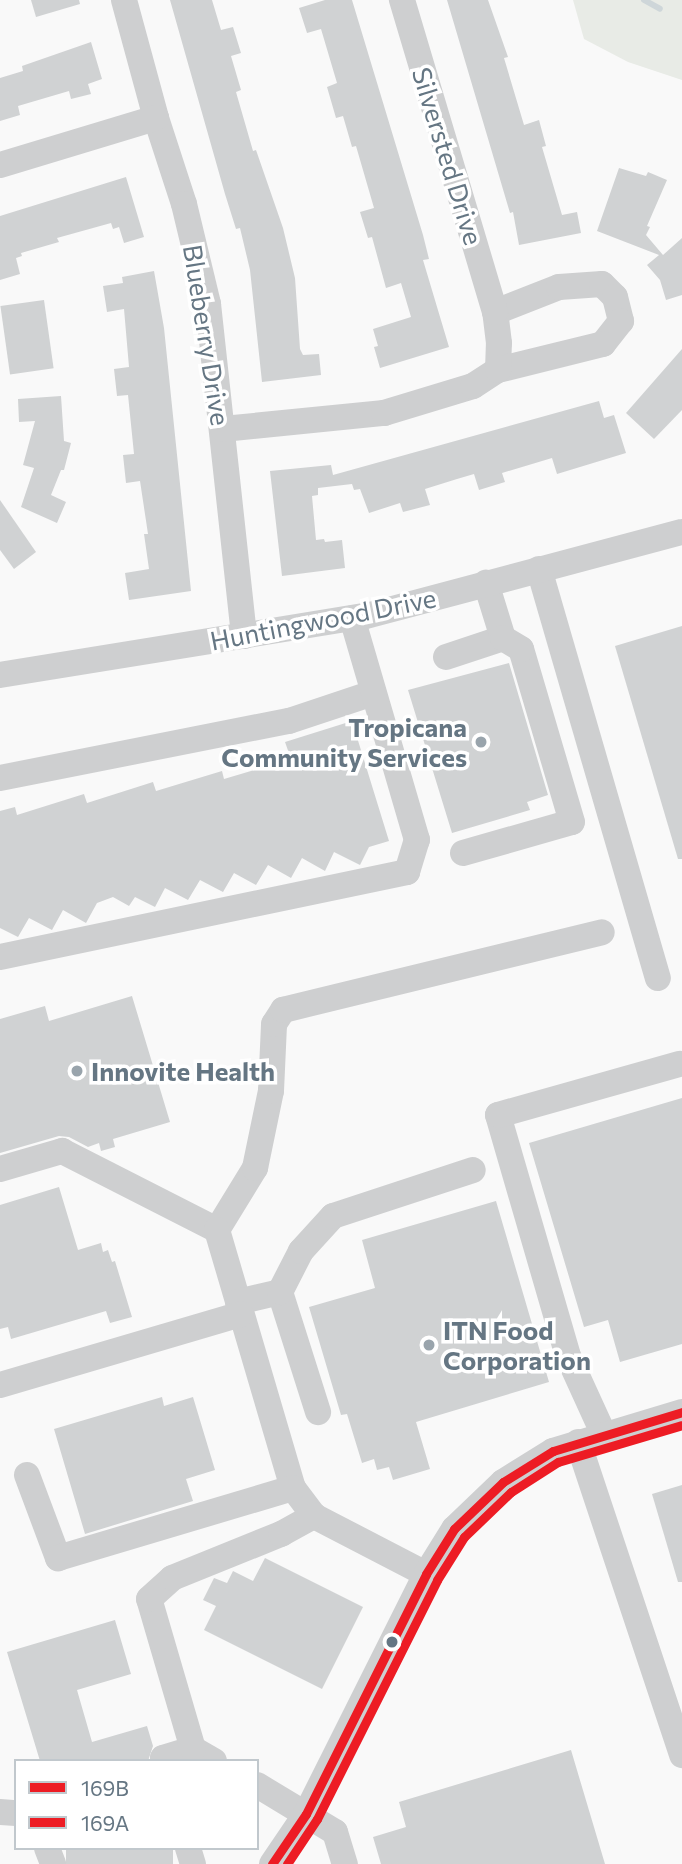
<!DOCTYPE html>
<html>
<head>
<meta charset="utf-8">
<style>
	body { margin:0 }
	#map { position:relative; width:682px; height:1864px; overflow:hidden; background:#f9f9f9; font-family:Commissioner,sans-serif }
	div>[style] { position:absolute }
	.green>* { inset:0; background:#e8ebe6 }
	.stream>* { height:6px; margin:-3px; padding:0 3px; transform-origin:3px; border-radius:3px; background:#ced6d9 }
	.building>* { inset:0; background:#d0d2d3; transform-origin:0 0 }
	.minor>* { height:26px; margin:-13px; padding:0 13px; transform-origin:13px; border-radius:13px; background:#cecfd0 }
	.bus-1>* { height:9px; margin:-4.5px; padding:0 4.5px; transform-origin:4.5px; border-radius:4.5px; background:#ed1c24 }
	.bus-2>* { height:9px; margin:-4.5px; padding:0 4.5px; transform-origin:4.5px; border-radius:4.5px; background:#ed1c24 }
	.dots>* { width:19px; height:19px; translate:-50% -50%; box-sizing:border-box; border:4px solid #fff; border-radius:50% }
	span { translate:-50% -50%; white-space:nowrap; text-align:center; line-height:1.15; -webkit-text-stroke:7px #fff; paint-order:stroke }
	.street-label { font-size:26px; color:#657683 }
	.poi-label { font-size:26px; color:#657683; font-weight:700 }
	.right { translate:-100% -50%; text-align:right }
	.left { translate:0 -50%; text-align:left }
	.legend { position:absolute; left:14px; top:1759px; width:245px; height:91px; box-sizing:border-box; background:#fff; border:2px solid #c1c8cd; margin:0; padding:9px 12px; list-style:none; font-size:21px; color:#657683 }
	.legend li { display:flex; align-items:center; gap:14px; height:35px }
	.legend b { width:35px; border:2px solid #c1c8cd }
</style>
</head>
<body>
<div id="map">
	<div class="green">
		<i style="clip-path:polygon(573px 0,682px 0,682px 80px,628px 62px,584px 39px)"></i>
	</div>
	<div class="stream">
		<i style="left:644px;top:0;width:18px;rotate:29deg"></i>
	</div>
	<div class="building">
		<i style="clip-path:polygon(31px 0,79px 0,80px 4px,36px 17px)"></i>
		<i style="clip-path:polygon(170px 0,212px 0,221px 30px,233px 27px,241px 53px,231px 56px,241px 90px,236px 92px,253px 151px,256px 150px,283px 228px,295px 278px,300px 349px,303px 355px,319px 354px,321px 375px,262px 382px,250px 270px,240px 228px,236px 229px,225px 194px)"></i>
		<i style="clip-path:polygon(325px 0,352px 0,423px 235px,429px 259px,423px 260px,449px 347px,380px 368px,374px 347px,378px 346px,373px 329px,411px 317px,401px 283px,386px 288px,372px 237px,368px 238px,360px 212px,374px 208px,356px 146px,352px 147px,343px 116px,336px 118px,327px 87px,337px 83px,321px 29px,307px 33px,299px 8px)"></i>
		<i style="clip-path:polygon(447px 0,488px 0,508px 57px,504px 58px,524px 125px,539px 120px,546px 146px,542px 147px,562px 215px,577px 212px,581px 233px,519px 245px,513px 212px,510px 213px)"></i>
		<i style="clip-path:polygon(91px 42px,102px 79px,88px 84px,91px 94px,71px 99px,69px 91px,18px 106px,20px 115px,0 121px,0 78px,23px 71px,22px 66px)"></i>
		<i style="clip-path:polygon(619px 168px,646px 176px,648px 172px,667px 180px,647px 226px,650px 227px,646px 235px,663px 255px,682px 238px,682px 295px,666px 300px,660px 280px,647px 265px,659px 255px,597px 231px)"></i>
		<i style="clip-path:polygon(126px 177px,144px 237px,124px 243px,119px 227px,113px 229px,111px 223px,57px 238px,59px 242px,21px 253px,22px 256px,16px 258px,20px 274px,0 280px,0 216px)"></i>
		<i style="clip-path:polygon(154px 271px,164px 328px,191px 591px,129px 600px,125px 573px,149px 569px,144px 534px,148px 534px,140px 481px,126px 483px,123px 455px,134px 454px,128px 395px,117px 396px,114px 369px,129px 367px,124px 309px,107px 312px,103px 286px,123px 283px,122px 277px)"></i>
		<i style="left:44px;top:300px;width:69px;height:44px;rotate:82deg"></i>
		<i style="clip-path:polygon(682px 349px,682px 410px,654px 439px,626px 413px)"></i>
		<i style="clip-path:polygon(61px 396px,64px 441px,71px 443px,64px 470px,61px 470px,51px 495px,66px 502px,57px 523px,21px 507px,34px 468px,23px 465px,35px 421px,19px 422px,18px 399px)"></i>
		<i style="clip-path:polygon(599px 401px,604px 418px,614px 415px,626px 453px,557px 474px,552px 458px,502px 473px,505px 482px,479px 490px,474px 474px,457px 479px,425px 489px,430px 505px,403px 512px,400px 503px,369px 513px,360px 489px,354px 490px,352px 484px,318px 488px,318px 495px,312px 496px,316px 540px,324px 539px,325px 542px,342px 540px,345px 568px,282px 576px,270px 471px,331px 465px,333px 475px)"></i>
		<i style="clip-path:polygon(0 500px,36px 552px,14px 569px,0 550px)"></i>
		<i style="clip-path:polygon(682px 626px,682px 859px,678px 859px,615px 646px)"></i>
		<i style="clip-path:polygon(509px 663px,548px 795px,527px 802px,530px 810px,452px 833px,408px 690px)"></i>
		<i style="clip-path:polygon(352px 721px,389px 841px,369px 847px,360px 865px,334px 852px,325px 871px,302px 858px,291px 878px,268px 865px,256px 885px,234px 873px,223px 892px,200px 880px,188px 900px,165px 888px,155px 907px,135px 897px,129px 906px,113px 897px,97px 903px,86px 923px,63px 910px,52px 930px,29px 918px,18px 937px,0 928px,0 811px,15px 807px,17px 815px,84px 794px,87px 803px,153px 782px,156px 791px,222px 771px,224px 779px,291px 759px,285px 742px)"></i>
		<i style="clip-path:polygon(132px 996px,170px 1122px,113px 1139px,115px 1147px,101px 1151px,99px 1143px,88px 1147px,69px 1137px,59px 1136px,0 1153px,0 1019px,45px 1006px,49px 1021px)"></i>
		<i style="clip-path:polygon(682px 1098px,682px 1344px,620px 1362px,608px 1320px,584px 1327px,529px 1143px)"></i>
		<i style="clip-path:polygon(59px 1187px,78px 1250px,101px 1243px,103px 1252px,108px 1250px,112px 1262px,115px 1261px,132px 1317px,110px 1323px,106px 1311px,11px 1339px,8px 1327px,0 1329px,0 1205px)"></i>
		<i style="clip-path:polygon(496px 1201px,549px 1382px,416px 1422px,430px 1469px,393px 1480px,389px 1467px,377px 1470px,374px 1459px,362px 1463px,347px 1414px,341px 1415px,309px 1307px,375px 1288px,362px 1240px)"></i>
		<i style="clip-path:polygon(162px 1397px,164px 1406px,193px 1397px,215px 1470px,186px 1479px,193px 1501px,85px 1534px,54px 1429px)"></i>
		<i style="clip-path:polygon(682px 1485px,682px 1582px,678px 1582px,652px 1494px)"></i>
		<i style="clip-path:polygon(265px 1558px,363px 1607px,322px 1689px,204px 1630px,216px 1606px,203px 1600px,214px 1578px,227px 1583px,233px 1571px,253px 1581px)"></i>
		<i style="clip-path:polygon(115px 1620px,131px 1674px,77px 1690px,92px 1742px,147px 1726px,153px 1746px,148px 1761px,40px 1761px,7px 1652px)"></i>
		<i style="clip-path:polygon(571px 1750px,605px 1864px,381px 1864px,373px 1837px,406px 1827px,399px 1802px)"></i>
		<i style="left:66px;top:1848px;width:107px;height:17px"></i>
	</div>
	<div class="minor">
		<i style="left:124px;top:0;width:122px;rotate:74.8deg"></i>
		<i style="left:156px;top:118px;width:90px;rotate:72deg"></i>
		<i style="left:184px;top:204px;width:103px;rotate:76.5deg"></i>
		<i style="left:208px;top:304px;width:334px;rotate:83.8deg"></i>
		<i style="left:0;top:165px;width:163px;rotate:-16.8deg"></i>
		<i style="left:495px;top:312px;width:69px;rotate:-21.3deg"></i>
		<i style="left:559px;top:287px;width:43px;rotate:-4deg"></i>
		<i style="left:602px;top:284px;width:18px;rotate:45deg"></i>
		<i style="left:615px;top:297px;width:25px;rotate:76deg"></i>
		<i style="left:621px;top:321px;width:29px;rotate:128deg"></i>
		<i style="left:603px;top:344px;width:108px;rotate:166.1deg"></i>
		<i style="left:223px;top:429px;width:162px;rotate:-5.7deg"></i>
		<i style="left:384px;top:413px;width:93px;rotate:-16.9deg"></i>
		<i style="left:473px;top:386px;width:30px;rotate:-33deg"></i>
		<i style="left:498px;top:370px;width:27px;rotate:-88deg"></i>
		<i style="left:499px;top:343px;width:31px;rotate:-97deg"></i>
		<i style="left:495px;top:312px;width:326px;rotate:-106.6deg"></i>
		<i style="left:539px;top:569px;width:426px;rotate:73.8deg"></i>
		<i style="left:446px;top:657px;width:60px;rotate:-18.4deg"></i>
		<i style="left:503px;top:638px;width:58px;rotate:-107.2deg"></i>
		<i style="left:0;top:675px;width:371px;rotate:-9.2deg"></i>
		<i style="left:366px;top:616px;width:327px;rotate:-14.9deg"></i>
		<i style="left:0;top:778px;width:295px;rotate:-11.2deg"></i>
		<i style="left:289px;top:721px;width:89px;rotate:-18.4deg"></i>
		<i style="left:463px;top:853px;width:113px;rotate:-15.9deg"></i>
		<i style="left:572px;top:822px;width:180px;rotate:-106.4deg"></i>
		<i style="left:521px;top:649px;width:21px;rotate:-149deg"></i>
		<i style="left:0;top:957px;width:416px;rotate:-11.8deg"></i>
		<i style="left:407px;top:872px;width:34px;rotate:-73deg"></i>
		<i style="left:417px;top:840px;width:231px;rotate:-106.3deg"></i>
		<i style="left:0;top:1169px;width:65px;rotate:-16.2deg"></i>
		<i style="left:62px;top:1151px;width:174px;rotate:27deg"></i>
		<i style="left:217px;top:1230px;width:73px;rotate:-58.5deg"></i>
		<i style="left:255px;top:1168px;width:79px;rotate:-78.3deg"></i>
		<i style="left:271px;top:1091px;width:67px;rotate:-87.4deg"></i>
		<i style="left:274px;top:1024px;width:17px;rotate:-57deg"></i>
		<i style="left:283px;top:1010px;width:328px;rotate:-13.7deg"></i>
		<i style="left:217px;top:1230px;width:269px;rotate:73.6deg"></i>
		<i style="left:293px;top:1488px;width:35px;rotate:53deg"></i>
		<i style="left:314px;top:1516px;width:126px;rotate:27.4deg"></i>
		<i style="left:280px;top:1292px;width:126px;rotate:72.4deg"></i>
		<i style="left:238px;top:1302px;width:43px;rotate:-13.4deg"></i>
		<i style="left:280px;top:1292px;width:46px;rotate:-62.9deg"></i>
		<i style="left:301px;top:1251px;width:47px;rotate:-47.6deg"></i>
		<i style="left:333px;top:1216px;width:147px;rotate:-18.2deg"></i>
		<i style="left:0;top:1385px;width:251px;rotate:-16.4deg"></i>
		<i style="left:604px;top:1435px;width:87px;rotate:-114.5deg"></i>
		<i style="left:568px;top:1356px;width:251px;rotate:-106.2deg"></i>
		<i style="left:498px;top:1115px;width:189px;rotate:-15.7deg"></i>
		<i style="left:578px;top:1442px;width:330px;rotate:71.6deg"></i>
		<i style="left:27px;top:1475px;width:89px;rotate:69.5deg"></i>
		<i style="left:58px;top:1558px;width:245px;rotate:-16.6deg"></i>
		<i style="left:164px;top:1761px;width:3px;rotate:-108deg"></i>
		<i style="left:163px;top:1758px;width:31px;rotate:-17deg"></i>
		<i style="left:214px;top:1761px;width:24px;rotate:-150deg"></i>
		<i style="left:193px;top:1749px;width:156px;rotate:-106.3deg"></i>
		<i style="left:149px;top:1599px;width:31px;rotate:-42deg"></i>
		<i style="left:172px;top:1578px;width:118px;rotate:-22deg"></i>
		<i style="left:281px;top:1534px;width:38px;rotate:-29deg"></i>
		<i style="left:257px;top:1785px;width:91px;rotate:31.1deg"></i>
		<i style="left:335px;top:1832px;width:34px;rotate:73deg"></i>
		<i style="left:0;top:1812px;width:16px;rotate:4deg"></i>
		<i style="left:47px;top:1848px;width:17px;rotate:69deg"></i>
		<i style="left:188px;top:1848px;width:17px;rotate:73deg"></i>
		<i style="left:272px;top:1864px;width:60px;rotate:-55.8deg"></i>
		<i style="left:306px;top:1814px;width:268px;rotate:-63.4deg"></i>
		<i style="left:426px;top:1574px;width:53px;rotate:-58.1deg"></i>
		<i style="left:454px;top:1529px;width:68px;rotate:-43.8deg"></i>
		<i style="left:503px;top:1482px;width:59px;rotate:-31.8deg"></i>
		<i style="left:553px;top:1451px;width:135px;rotate:-16.8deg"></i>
	</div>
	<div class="bus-1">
		<i style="left:272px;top:1864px;width:60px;rotate:-55.8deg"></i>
		<i style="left:306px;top:1814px;width:268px;rotate:-63.4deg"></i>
		<i style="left:426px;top:1574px;width:53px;rotate:-58.1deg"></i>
		<i style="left:454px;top:1529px;width:68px;rotate:-43.8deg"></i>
		<i style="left:503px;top:1482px;width:59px;rotate:-31.8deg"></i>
		<i style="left:553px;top:1451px;width:135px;rotate:-16.8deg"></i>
	</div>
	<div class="bus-2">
		<i style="left:287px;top:1864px;width:54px;rotate:-56.3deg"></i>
		<i style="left:317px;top:1819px;width:267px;rotate:-63.3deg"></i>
		<i style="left:437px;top:1580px;width:51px;rotate:-57.9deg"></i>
		<i style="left:464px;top:1537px;width:65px;rotate:-43.8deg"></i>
		<i style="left:511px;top:1492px;width:56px;rotate:-32.6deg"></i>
		<i style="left:558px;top:1462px;width:129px;rotate:-16.6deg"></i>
	</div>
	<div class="dots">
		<i style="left:481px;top:742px;background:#99a4ac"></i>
		<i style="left:77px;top:1071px;background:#99a4ac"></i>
		<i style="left:429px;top:1345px;background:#99a4ac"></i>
		<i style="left:392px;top:1642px;background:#657683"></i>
	</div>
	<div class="street-label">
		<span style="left:448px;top:156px;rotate:73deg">Silversted Drive</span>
		<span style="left:207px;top:335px;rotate:81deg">Blueberry Drive</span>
		<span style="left:323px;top:619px;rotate:-11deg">Huntingwood Drive</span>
	</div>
	<div class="poi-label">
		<span class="right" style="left:467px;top:742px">Tropicana<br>Community Services</span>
		<span class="left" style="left:91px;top:1071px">Innovite Health</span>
		<span class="left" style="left:443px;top:1345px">ITN Food<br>Corporation</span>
	</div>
	<ul class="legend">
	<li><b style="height:9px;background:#ed1c24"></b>169B</li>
	<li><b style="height:9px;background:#ed1c24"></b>169A</li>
	</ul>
</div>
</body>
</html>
